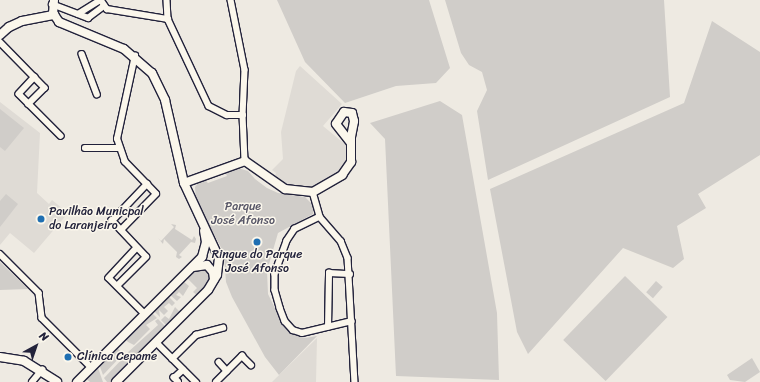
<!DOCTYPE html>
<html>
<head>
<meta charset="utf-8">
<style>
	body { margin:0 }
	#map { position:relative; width:760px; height:382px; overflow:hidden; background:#eeeae2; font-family:Sriracha,sans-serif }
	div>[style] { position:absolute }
	.built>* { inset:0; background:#dfdbd5 }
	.green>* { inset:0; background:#d0cdc9; transform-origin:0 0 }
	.roads { filter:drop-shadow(1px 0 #22223b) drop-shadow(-1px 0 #22223b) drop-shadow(0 1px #22223b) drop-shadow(0 -1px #22223b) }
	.street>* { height:5.5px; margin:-2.75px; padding:0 2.75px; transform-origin:2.75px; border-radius:2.75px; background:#fbf7ec }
	.secondary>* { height:8px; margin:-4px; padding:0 4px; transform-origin:4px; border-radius:4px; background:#fbf7ec }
	.dots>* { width:11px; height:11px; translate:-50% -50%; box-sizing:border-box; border:2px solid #fbf7ec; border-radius:50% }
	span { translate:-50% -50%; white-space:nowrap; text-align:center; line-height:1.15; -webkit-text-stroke:3px #fbf7ec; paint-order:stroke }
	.park-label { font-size:12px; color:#565566 }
	.poi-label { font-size:12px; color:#22223b }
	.left { translate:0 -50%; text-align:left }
	.north { position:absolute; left:16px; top:326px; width:40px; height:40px; -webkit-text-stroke:3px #fbf7ec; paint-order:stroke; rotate:40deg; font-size:11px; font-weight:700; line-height:16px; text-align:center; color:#22223b }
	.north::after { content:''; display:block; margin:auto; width:14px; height:18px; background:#22223b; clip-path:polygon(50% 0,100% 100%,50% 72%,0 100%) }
</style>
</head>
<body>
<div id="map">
	<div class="built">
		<i style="clip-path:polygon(300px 66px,342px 104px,323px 126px,346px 145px,348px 152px,349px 165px,313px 187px,285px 185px,274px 179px,276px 173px,272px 170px,283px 159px,281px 132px,296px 71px)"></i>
		<i style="clip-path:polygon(0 102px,40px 133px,37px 193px,49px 204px,52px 200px,68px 213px,34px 253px,10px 233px,0 245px)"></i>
		<i style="clip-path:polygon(317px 338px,316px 382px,272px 382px)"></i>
	</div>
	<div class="green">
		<i style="clip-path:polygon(277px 0,429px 0,450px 68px,436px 83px,396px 86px,345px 103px,305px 62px)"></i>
		<i style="clip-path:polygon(445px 0,664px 0,670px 97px,488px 180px,477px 111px,487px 90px,482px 72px,469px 65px,461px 53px)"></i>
		<i style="clip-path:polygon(712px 21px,760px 52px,760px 155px,698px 194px,706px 208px,677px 226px,684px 259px,673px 268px,623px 248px,528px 354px,517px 332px,490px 189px,684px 103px)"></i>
		<i style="clip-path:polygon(440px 101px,462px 115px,497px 313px,499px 380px,396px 376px,385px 139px,370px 123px)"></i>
		<i style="clip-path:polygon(0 109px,24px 128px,5px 151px,0 147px)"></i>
		<i style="clip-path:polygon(238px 168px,248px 171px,255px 179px,267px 188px,278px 193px,305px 197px,314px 206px,313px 214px,278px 233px,267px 271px,268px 294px,283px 325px,292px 334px,305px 338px,317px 336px,279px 375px,265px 357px,232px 297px,226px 282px,224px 253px,196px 201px,195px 187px,198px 183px,205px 180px,208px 183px,227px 176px,225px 172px)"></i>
		<i style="clip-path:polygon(6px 194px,18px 204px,0 227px,0 201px)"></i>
		<i style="clip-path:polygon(171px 224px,176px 225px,175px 229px,192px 240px,194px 236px,196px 239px,195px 243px,191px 242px,179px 255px,182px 257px,179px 259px,176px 257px,177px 252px,164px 239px,163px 244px,158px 238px,161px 241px,174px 227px)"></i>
		<i style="clip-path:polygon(0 262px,28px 289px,0 290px)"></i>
		<i style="clip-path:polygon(206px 267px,213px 279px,198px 296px,193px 292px,197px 288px,186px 277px,196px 269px)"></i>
		<i style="left:625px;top:276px;width:59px;height:89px;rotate:44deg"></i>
		<i style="clip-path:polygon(183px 281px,189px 286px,183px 296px,179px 292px,176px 295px,181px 297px,177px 301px,169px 294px)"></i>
		<i style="left:656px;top:281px;width:9px;height:15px;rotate:41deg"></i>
		<i style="clip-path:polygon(167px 295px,175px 303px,172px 306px,169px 303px,164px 307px,168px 311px,164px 315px,159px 310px,160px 317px,153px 310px)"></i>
		<i style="clip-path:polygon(175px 307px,181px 313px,168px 327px,161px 320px,165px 316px,169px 319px)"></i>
		<i style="clip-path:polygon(151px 312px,157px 318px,146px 325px,150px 329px,134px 345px,128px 342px,124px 338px)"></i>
		<i style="clip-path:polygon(158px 319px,167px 328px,133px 360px,127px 353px,158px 325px,155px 321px)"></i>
		<i style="clip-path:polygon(116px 346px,123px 354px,103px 375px,99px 364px)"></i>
		<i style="clip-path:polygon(126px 355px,133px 361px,112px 382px,107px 382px,104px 378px)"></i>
		<i style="clip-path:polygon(752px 358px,760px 372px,745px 382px,730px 380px,727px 375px)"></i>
		<i style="clip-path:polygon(97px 365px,103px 382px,90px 382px,85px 378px)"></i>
	</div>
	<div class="roads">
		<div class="street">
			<i style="left:101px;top:0;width:11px;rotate:56deg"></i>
			<i style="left:107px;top:9px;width:62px;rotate:9.3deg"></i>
			<i style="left:167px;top:0;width:19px;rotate:87deg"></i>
			<i style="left:168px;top:19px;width:96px;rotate:64.8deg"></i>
			<i style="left:209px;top:106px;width:20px;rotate:27deg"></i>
			<i style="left:227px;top:115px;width:16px"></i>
			<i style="left:231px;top:0;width:71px;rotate:78.7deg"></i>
			<i style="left:245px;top:70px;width:45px;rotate:92.5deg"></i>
			<i style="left:243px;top:115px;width:46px;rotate:87.5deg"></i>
			<i style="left:52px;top:4px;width:39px;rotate:21deg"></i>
			<i style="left:88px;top:18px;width:20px;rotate:-37deg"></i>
			<i style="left:78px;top:14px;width:26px;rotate:-32deg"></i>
			<i style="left:0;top:42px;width:64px;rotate:45.6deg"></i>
			<i style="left:45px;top:88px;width:23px;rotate:135deg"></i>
			<i style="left:82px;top:54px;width:43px;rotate:69.4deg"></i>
			<i style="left:35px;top:77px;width:23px;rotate:133deg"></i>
			<i style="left:19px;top:94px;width:59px;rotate:45deg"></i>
			<i style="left:85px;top:148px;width:34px"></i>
			<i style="left:313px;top:192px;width:26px;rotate:74deg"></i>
			<i style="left:320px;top:217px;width:32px;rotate:49deg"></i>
			<i style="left:341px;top:241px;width:18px;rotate:68deg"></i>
			<i style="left:348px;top:258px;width:124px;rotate:86.8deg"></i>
			<i style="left:320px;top:217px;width:28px;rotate:154deg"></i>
			<i style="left:295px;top:229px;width:14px;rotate:124deg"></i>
			<i style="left:287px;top:241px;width:35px;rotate:110deg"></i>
			<i style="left:275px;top:274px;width:16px;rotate:90deg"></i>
			<i style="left:275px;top:290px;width:19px;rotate:74deg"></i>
			<i style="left:280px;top:308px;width:14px;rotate:69deg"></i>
			<i style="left:285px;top:321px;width:12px;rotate:48deg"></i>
			<i style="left:293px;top:330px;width:9px;rotate:18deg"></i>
			<i style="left:302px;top:333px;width:51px;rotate:-13.5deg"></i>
			<i style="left:121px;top:230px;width:50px;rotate:-45.8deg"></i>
			<i style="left:156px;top:194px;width:45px;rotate:-134.1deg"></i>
			<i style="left:125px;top:162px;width:24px;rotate:-109deg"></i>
			<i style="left:117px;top:139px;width:85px;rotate:-77.8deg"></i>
			<i style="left:137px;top:248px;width:41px;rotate:133deg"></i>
			<i style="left:109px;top:278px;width:51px;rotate:45deg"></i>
			<i style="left:0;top:254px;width:55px;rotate:45deg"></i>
			<i style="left:39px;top:293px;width:25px;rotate:83deg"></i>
			<i style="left:42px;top:318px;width:69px;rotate:45deg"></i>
			<i style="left:117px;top:286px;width:41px;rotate:-45deg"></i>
			<i style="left:146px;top:257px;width:50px;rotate:-133.4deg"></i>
			<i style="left:112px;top:221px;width:51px;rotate:-46.6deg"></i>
			<i style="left:328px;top:327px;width:54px;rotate:-88.9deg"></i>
			<i style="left:329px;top:273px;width:21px;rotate:3deg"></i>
			<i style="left:156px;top:342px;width:57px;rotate:45deg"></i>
			<i style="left:172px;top:359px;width:34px;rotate:-45deg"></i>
			<i style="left:196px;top:335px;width:28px;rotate:-15deg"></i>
			<i style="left:219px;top:362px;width:12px;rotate:48deg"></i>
			<i style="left:32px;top:382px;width:16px;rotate:-50deg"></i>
			<i style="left:178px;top:382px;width:6px;rotate:-135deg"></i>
			<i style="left:174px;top:378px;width:12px;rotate:-42deg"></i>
			<i style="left:216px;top:382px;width:37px;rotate:-45deg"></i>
			<i style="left:242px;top:356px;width:13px;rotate:45deg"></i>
		</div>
		<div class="secondary">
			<i style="left:54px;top:0;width:13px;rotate:94deg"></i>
			<i style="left:53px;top:13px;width:11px;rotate:56deg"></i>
			<i style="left:59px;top:22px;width:70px;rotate:22.6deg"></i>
			<i style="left:124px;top:49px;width:37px;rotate:41deg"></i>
			<i style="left:152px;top:73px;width:30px;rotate:64deg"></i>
			<i style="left:165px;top:100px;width:85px;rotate:77.1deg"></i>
			<i style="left:184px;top:183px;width:83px;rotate:65deg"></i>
			<i style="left:219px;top:258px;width:17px;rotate:97deg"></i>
			<i style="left:217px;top:275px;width:17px;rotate:121deg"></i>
			<i style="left:208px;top:290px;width:130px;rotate:135deg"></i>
			<i style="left:0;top:35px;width:12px;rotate:-42deg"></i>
			<i style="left:9px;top:27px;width:14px;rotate:-25deg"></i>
			<i style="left:22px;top:21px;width:33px;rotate:-11deg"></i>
			<i style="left:184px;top:183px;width:65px;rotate:-19.8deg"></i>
			<i style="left:245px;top:161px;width:49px;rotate:35deg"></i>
			<i style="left:285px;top:189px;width:28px;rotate:6deg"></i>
			<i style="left:313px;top:192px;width:34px;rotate:-30deg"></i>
			<i style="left:342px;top:175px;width:16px;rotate:-55deg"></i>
			<i style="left:351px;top:162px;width:25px;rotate:-90deg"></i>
			<i style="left:351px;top:137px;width:16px;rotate:-79deg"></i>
			<i style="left:354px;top:121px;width:8px;rotate:-104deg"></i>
			<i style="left:352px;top:113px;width:8px;rotate:-173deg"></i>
			<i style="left:344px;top:112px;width:14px;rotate:124deg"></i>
			<i style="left:336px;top:124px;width:24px;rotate:52deg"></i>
			<i style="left:193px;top:267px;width:14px;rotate:-8deg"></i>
			<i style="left:207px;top:265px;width:9px;rotate:49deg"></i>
			<i style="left:213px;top:272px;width:7px;rotate:82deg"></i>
			<i style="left:0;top:357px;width:24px;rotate:9deg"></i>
			<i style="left:24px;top:361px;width:39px;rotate:32deg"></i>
			<i style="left:77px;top:382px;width:177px;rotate:-45deg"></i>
			<i style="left:202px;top:257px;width:16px;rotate:-75deg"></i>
			<i style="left:206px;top:242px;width:11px;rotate:-100deg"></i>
		</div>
	</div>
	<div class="dots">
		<i style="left:41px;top:219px;background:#1f6fb2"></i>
		<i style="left:257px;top:242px;background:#1f6fb2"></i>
		<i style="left:68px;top:357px;background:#1f6fb2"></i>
	</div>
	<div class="park-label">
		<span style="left:243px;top:214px">Parque<br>José Afonso</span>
	</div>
	<div class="poi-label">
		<span class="left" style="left:49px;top:219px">Pavilhão Municpal<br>do Laranjeiro</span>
		<span style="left:257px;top:262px">Ringue do Parque<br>José Afonso</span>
		<span class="left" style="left:77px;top:357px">Clínica Cepame</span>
	</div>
	<div class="north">N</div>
</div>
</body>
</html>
